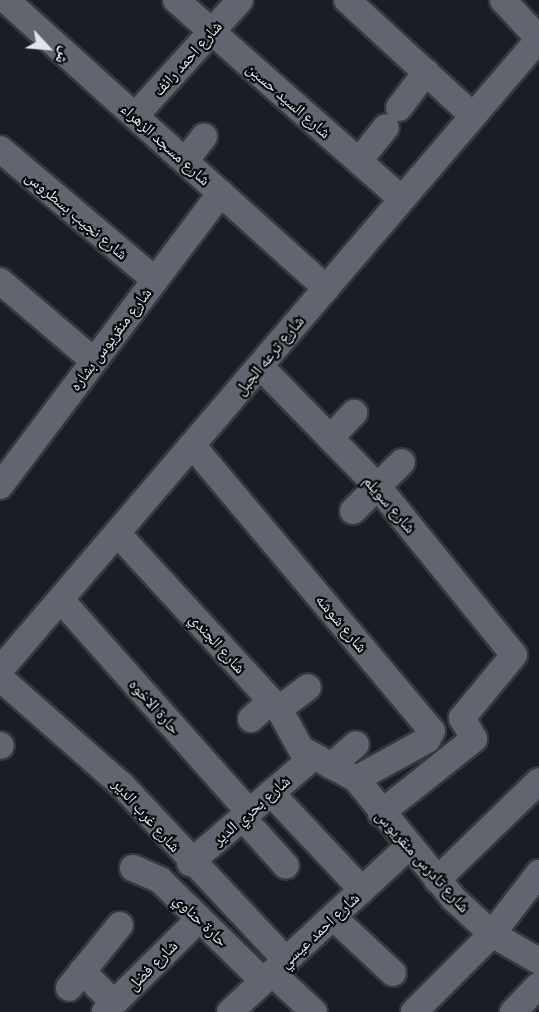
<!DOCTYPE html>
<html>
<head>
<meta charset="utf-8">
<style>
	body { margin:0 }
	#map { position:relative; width:539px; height:1012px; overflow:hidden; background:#191d25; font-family:Lato,"Noto Naskh Arabic",sans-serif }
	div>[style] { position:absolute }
	.roads { filter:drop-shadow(2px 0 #35383e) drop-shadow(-2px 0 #35383e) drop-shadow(0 2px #35383e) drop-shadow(0 -2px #35383e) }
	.minor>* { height:26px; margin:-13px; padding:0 13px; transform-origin:13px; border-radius:13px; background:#61656f }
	span { translate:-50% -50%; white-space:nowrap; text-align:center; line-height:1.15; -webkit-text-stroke:4.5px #06070a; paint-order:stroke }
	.street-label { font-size:16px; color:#e1e4ea }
	.north { position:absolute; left:18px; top:18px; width:60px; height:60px; -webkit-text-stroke:4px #06070a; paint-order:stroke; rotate:116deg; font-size:16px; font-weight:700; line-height:24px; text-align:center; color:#e1e4ea }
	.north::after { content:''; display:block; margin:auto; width:21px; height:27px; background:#e1e4ea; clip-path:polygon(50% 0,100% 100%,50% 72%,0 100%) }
</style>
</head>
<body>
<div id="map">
	<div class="roads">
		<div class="minor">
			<i style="left:6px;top:0;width:431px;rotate:42deg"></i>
			<i style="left:176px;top:0;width:301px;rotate:41.4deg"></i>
			<i style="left:347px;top:0;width:171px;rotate:42.6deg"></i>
			<i style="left:503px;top:0;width:53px;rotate:47.3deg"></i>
			<i style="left:399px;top:108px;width:45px;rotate:-53.1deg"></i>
			<i style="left:135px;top:116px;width:156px;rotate:-47.8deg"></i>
			<i style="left:0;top:149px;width:203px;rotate:40.2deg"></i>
			<i style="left:185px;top:161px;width:31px;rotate:-52deg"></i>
			<i style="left:359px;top:161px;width:43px;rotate:-51.5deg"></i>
			<i style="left:0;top:281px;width:123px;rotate:40.4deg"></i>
			<i style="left:260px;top:366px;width:169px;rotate:45.7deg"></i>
			<i style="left:378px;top:487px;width:216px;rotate:51deg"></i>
			<i style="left:514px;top:655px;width:82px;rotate:129.5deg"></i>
			<i style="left:462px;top:718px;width:24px;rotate:60deg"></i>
			<i style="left:474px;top:739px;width:119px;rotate:141.5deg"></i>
			<i style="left:330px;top:438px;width:35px;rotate:-46deg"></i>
			<i style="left:192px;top:445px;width:373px;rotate:50deg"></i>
			<i style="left:432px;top:731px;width:10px;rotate:119deg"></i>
			<i style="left:427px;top:740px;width:81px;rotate:151.2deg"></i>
			<i style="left:0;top:486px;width:367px;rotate:-53deg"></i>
			<i style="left:353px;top:511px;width:69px;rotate:-45deg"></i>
			<i style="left:117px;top:533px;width:239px;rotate:47.4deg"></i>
			<i style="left:279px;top:709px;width:46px;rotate:61.2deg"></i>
			<i style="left:301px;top:749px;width:63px;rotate:28.6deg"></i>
			<i style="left:356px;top:779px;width:155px;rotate:50.8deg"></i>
			<i style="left:454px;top:899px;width:52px;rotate:42.6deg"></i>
			<i style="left:492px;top:934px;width:54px;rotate:29.9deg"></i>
			<i style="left:61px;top:600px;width:283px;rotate:48.4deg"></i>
			<i style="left:0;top:670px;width:830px;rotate:-49.5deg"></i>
			<i style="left:0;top:678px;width:162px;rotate:41.3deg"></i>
			<i style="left:122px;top:785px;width:240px;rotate:46.9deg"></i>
			<i style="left:279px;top:709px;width:36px;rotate:-37deg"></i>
			<i style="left:251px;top:719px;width:27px;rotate:-42deg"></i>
			<i style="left:0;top:745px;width:1px;rotate:45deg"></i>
			<i style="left:331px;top:766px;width:33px;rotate:-41deg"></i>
			<i style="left:271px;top:793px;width:133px;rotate:46.8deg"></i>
			<i style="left:243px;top:818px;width:64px;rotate:48.1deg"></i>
			<i style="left:190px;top:863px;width:161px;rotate:-40.7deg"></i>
			<i style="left:133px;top:868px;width:30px;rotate:24deg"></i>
			<i style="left:160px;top:880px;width:144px;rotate:44.4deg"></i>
			<i style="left:437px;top:880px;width:142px;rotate:-44.1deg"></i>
			<i style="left:333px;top:917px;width:82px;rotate:43deg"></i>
			<i style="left:82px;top:971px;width:45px;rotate:45deg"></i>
			<i style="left:272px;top:973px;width:57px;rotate:42.9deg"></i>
			<i style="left:69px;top:988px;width:81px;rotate:-51deg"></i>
			<i style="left:105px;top:1012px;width:132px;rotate:-44.7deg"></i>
			<i style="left:230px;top:1012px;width:243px;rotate:-42.8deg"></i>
			<i style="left:414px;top:1012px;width:110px;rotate:-45deg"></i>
			<i style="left:492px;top:934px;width:77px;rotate:-52.4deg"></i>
			<i style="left:513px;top:1012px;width:37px;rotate:-46deg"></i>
		</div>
	</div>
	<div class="street-label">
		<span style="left:187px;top:58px;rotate:-48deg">شارع احمد رائف</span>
		<span style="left:289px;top:100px;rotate:41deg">شارع السيد حسين</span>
		<span style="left:166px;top:144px;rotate:42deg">شارع مسجد الزهراء</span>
		<span style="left:77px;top:215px;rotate:40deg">شارع نجيب بسطروس</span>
		<span style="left:110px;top:339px;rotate:-53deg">شارع منقريوس بشاره</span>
		<span style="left:269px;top:355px;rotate:-50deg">شارع ترعه الجبل</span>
		<span style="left:390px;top:504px;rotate:49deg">شارع سويلم</span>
		<span style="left:342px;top:623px;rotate:50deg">شارع شوشه</span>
		<span style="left:218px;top:643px;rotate:48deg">شارع الجندي</span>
		<span style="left:155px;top:706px;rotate:48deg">حارة الاخوه</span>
		<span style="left:251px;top:810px;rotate:-41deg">شارع بحري الدير</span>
		<span style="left:147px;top:815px;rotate:48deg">شارع غرب الدير</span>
		<span style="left:423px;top:861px;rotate:48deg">شارع تادرس منقريوس</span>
		<span style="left:201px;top:920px;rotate:44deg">حارة حناوي</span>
		<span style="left:319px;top:930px;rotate:-43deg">شارع احمد عيسي</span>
		<span style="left:152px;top:965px;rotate:-45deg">شارع فضل</span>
	</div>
	<div class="north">ش</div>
</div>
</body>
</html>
